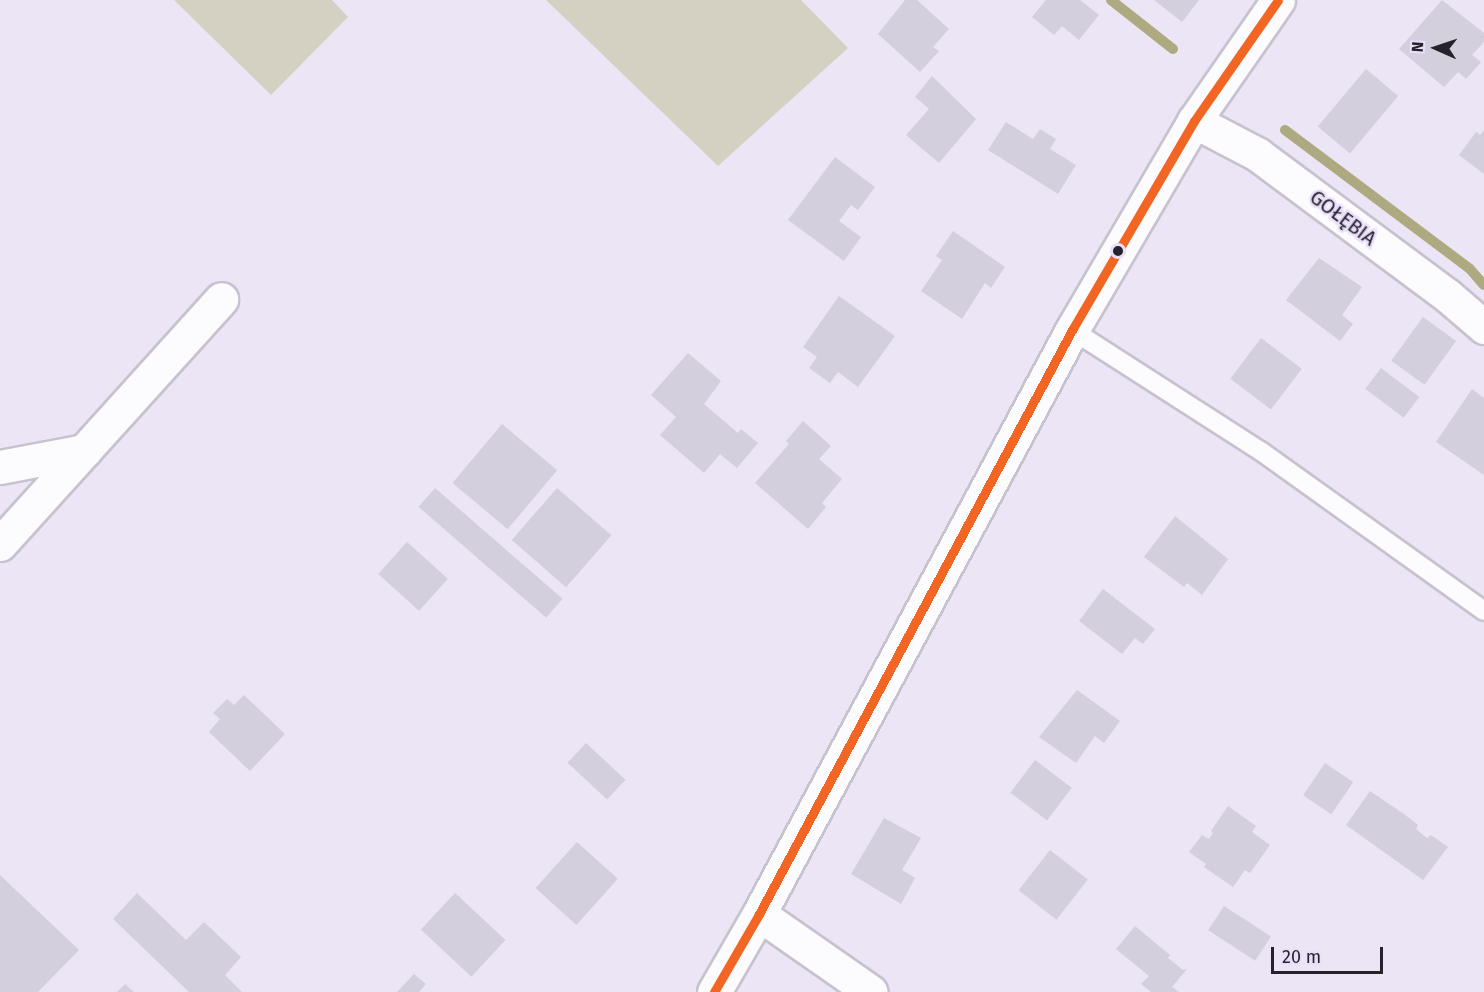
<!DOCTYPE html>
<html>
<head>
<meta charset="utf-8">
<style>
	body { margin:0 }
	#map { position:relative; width:1484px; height:992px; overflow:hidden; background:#ebe5f5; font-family:"Fira Sans",sans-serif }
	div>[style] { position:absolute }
	.green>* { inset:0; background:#d4d1c2 }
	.stream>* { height:10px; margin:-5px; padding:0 5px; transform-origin:5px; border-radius:5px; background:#adaa82 }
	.building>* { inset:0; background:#d4cfdc; transform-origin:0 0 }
	.roads { filter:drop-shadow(2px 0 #c7c2ce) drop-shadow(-2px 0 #c7c2ce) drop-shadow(0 2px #c7c2ce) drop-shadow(0 -2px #c7c2ce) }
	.service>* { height:18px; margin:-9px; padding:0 9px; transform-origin:9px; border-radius:9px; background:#fcfbfe }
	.minor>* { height:33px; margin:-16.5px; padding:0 16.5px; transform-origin:16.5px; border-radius:16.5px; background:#fcfbfe }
	.tertiary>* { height:33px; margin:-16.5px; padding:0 16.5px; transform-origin:16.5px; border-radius:16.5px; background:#fcfbfe }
	.bus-1>* { height:9px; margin:-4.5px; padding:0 4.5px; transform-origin:4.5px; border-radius:4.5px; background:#f26522 }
	.dots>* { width:16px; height:16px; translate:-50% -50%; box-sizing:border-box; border:3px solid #eadffb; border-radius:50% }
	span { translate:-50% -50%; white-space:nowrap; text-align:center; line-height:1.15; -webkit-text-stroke:5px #eadffb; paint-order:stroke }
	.street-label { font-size:20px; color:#26222c }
	.north { position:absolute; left:1406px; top:18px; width:60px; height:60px; -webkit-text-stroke:4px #eadffb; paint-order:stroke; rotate:273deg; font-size:16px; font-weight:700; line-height:24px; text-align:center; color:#26222c }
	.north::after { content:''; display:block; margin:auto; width:21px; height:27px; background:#26222c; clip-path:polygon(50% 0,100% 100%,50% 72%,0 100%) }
	.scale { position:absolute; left:1271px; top:947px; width:112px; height:27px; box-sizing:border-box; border:3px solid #26222c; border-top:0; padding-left:8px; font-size:18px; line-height:21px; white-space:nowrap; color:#26222c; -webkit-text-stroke:4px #eadffb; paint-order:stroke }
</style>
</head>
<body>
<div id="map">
	<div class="green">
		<i style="clip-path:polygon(174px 0,332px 0,348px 17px,271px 95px)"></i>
		<i style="clip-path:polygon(546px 0,801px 0,848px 48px,718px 166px)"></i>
	</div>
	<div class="stream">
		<i style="left:1111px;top:0;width:79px;rotate:38.3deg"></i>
		<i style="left:1285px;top:130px;width:231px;rotate:36.9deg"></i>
		<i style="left:1470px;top:269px;width:21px;rotate:49deg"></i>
	</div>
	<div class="building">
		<i style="clip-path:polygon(905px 0,917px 0,949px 29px,933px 47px,939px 51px,920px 72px,878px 34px)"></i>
		<i style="clip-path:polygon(1046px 0,1080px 0,1099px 15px,1079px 40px,1062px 26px,1054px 35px,1032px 17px)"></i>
		<i style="clip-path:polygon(1154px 0,1199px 0,1182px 22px)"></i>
		<i style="clip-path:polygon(1442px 0,1484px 33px,1484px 42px,1472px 55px,1481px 62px,1466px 79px,1458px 72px,1444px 87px,1399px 49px)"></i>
		<i style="left:1366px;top:69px;width:42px;height:75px;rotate:40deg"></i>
		<i style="clip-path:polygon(932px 76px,976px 119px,939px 163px,906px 135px,929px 109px,915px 97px)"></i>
		<i style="clip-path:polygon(1006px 122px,1033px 139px,1040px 129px,1056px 139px,1050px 149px,1076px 165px,1058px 194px,988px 150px)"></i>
		<i style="clip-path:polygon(1484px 130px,1484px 174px,1459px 155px,1476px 132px,1480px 135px)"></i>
		<i style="clip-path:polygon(835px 157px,875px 187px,858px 210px,851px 205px,839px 221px,861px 237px,844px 261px,788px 220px)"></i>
		<i style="clip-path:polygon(953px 231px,1005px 267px,991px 288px,985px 283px,962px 319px,921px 291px,942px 260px,936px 256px)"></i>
		<i style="clip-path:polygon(1319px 258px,1362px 287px,1342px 315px,1353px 324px,1340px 341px,1286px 300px)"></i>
		<i style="clip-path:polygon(839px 296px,895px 336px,858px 387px,838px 372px,830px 383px,809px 368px,817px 357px,803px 347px)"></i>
		<i style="left:1423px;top:317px;width:41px;height:54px;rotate:36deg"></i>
		<i style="left:1261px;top:338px;width:51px;height:51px;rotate:37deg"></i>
		<i style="clip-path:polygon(688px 353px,721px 381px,704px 404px,738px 433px,741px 429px,758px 443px,737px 468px,720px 454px,704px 473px,660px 435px,676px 417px,651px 395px)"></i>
		<i style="left:1381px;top:368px;width:48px;height:26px;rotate:37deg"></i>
		<i style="clip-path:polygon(1472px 389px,1484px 398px,1484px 475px,1436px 442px)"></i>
		<i style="clip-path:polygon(803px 421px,831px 446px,819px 459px,842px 479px,822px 503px,826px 507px,808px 529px,755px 483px,789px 444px,786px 441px)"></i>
		<i style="left:502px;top:424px;width:72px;height:77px;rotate:40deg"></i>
		<i style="left:435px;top:488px;width:169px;height:25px;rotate:41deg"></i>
		<i style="left:557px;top:488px;width:72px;height:69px;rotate:41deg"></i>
		<i style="clip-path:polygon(1175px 516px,1228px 559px,1202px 595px,1187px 583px,1184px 587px,1144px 557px)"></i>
		<i style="left:407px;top:542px;width:55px;height:43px;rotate:42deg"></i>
		<i style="clip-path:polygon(1103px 589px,1155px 629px,1143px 644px,1135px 638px,1122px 654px,1079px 621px)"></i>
		<i style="clip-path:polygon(1077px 690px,1120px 721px,1104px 743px,1095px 736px,1076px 763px,1039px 737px)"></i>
		<i style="clip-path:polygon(244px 695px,285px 734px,250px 771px,209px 732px,220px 719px,213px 713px,227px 699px,234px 705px)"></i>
		<i style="left:586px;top:743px;width:54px;height:27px;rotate:43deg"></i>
		<i style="left:1035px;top:760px;width:46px;height:41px;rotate:37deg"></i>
		<i style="left:1325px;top:763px;width:34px;height:39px;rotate:34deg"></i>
		<i style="clip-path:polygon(1370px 791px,1404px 814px,1418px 825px,1416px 829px,1427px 838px,1431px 835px,1448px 847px,1423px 880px,1346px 825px)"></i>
		<i style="clip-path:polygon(1228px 806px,1256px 826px,1252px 832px,1270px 845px,1250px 873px,1245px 870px,1233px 887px,1204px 867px,1206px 864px,1189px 852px,1202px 835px,1209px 839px,1213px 833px,1211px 831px)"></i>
		<i style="clip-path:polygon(884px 818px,921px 838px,902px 870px,915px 878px,901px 904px,851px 874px)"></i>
		<i style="left:577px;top:842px;width:55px;height:62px;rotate:42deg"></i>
		<i style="left:1050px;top:850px;width:48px;height:51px;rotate:38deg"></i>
		<i style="clip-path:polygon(0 875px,79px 950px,38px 992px,0 992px)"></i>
		<i style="clip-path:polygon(137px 893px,186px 940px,204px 922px,241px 957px,225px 975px,242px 992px,189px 992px,113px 919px)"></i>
		<i style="left:455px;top:893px;width:69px;height:50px;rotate:43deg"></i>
		<i style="left:1224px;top:906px;width:56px;height:29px;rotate:33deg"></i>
		<i style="clip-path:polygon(1135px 926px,1170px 955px,1168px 958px,1183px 970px,1187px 969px,1172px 987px,1179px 992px,1151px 992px,1141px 984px,1149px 976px,1116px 949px)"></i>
		<i style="clip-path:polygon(414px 974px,426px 984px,419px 992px,397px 992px)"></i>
		<i style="clip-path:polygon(125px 984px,134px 992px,117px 992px)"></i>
	</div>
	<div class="roads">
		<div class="service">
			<i style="left:1072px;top:330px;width:226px;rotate:32.7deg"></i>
			<i style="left:1262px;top:452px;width:273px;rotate:35.6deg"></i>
		</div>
		<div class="minor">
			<i style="left:1194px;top:121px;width:71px;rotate:27.6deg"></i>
			<i style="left:1257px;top:154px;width:238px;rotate:36.6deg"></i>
			<i style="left:1448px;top:296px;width:48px;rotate:40.7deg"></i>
			<i style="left:0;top:467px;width:86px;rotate:-10.8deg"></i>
			<i style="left:0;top:544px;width:330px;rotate:-47.9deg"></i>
			<i style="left:759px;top:914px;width:136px;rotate:34.9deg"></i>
		</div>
		<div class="tertiary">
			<i style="left:714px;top:992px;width:90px;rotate:-60deg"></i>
			<i style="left:759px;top:914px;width:663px;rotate:-61.81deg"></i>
			<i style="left:1072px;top:330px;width:242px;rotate:-59.7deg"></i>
			<i style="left:1194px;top:121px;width:147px;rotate:-55.2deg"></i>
		</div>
	</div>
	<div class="bus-1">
		<i style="left:714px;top:992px;width:90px;rotate:-60deg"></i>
		<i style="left:759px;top:914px;width:663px;rotate:-61.81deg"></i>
		<i style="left:1072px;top:330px;width:242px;rotate:-59.7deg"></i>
		<i style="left:1194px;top:121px;width:147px;rotate:-55.2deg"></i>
	</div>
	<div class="dots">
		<i style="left:1118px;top:251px;background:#26222c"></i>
	</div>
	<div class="street-label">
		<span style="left:1343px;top:218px;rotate:37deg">GOŁĘBIA</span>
	</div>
	<div class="north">N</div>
	<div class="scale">20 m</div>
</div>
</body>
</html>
